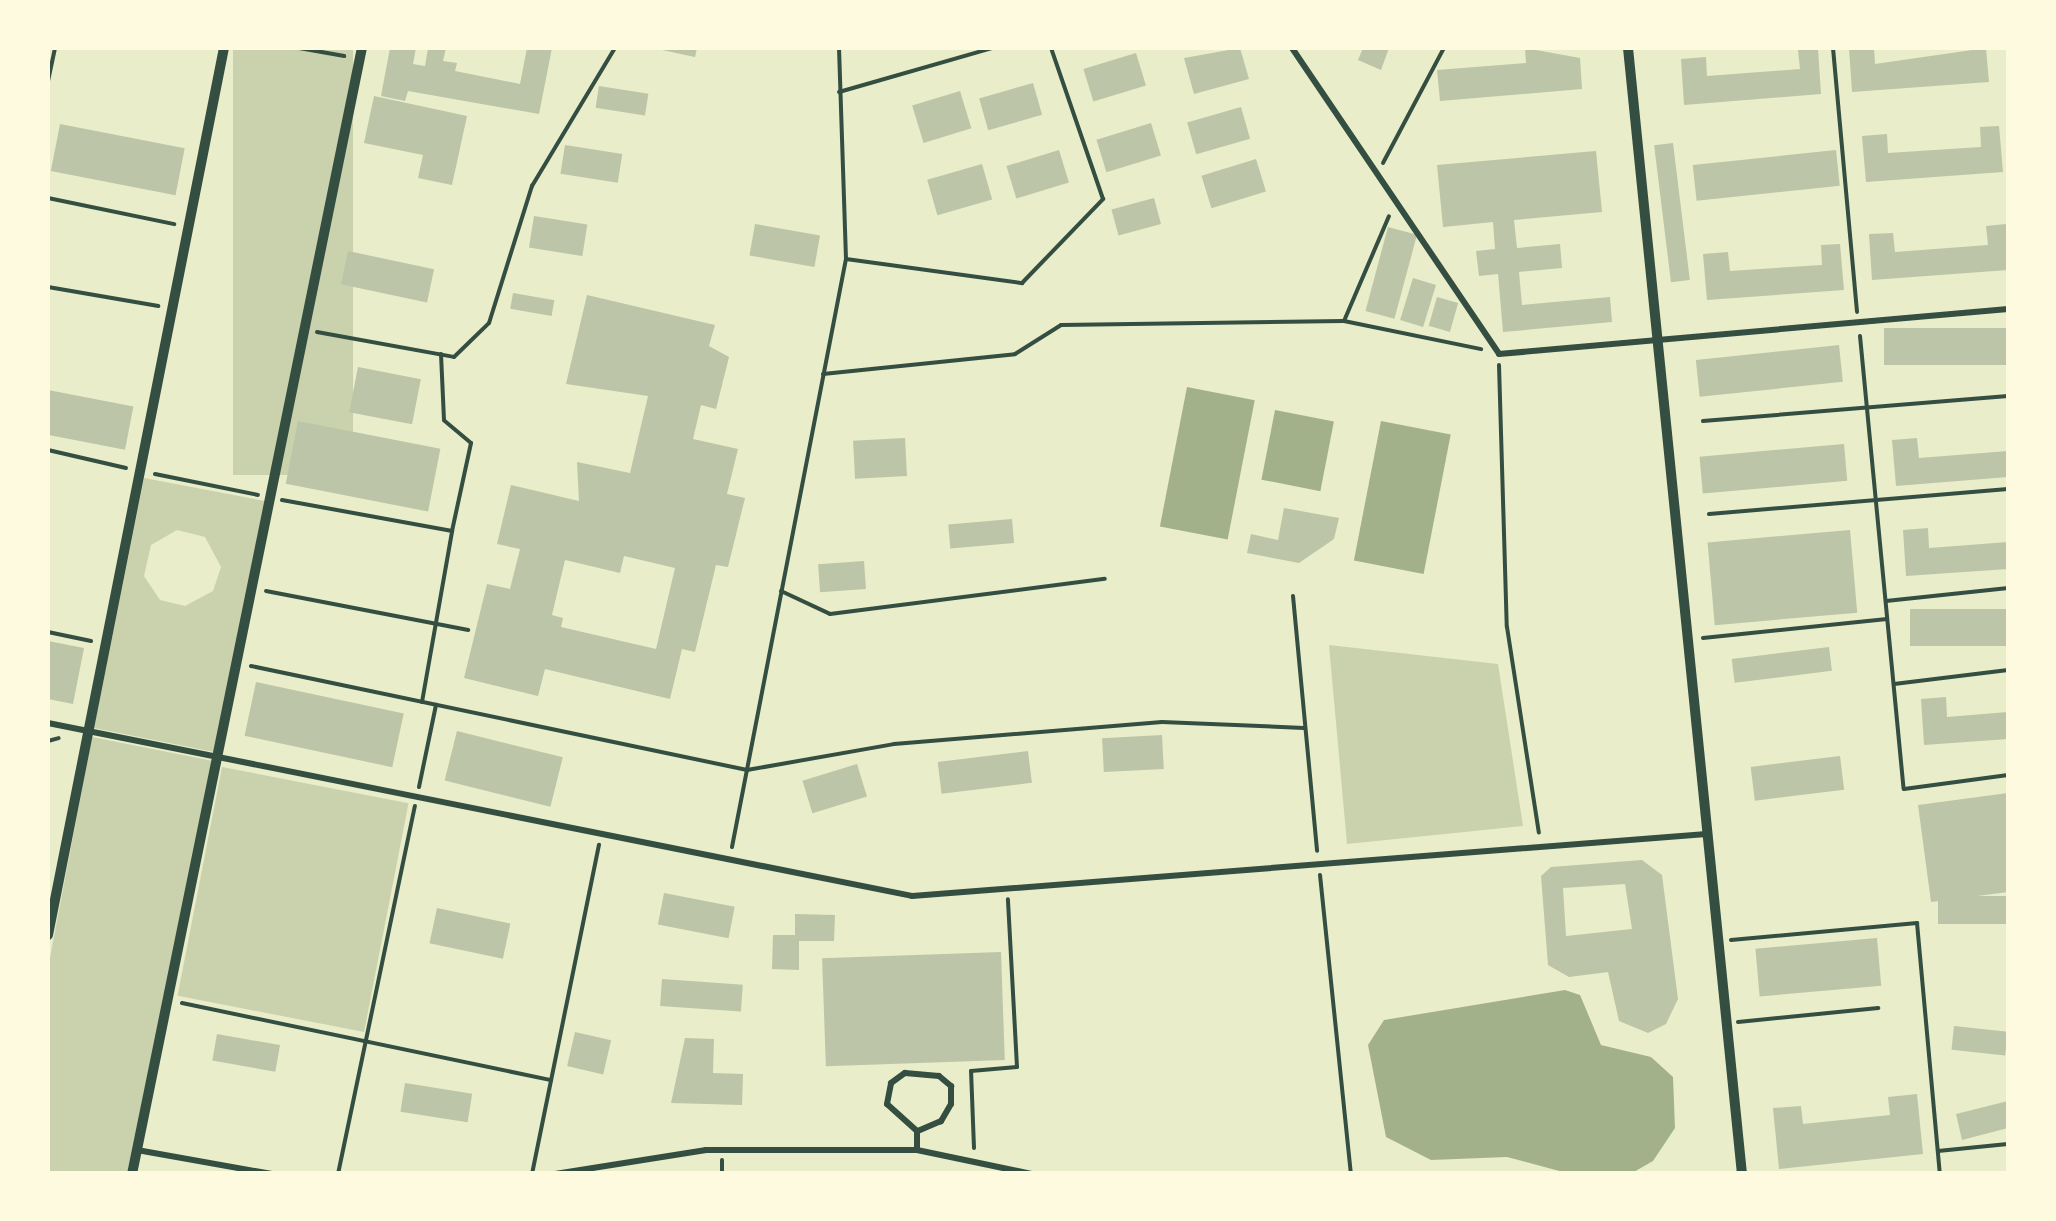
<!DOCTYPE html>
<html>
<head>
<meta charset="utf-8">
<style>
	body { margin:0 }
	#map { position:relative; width:2056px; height:1221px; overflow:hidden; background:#e9edc9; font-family:"Asap Condensed",sans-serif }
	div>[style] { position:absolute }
	.green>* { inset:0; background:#cad2ad; transform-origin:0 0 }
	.water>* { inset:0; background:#a3b18a; transform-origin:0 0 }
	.building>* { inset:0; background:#bcc5a7; transform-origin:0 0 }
	.path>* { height:4px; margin:-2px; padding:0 2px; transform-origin:2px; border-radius:2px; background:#344e41 }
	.service>* { height:6px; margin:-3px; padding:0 3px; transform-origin:3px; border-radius:3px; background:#344e41 }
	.minor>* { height:10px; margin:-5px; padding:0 5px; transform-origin:5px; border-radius:5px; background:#344e41 }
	span { translate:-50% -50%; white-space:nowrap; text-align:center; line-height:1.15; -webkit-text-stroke:8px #fefae0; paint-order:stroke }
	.frame { position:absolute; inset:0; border:50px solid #fefae0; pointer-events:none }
</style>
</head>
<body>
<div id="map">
	<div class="green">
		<i style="left:233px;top:48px;width:120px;height:427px"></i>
		<i style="clip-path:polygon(evenodd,144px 478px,265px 501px,214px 752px,94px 728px,144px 478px,177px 530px,205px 537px,221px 567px,213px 591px,185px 606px,160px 600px,144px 576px,151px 545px,177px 530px)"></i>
		<i style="clip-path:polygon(1329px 645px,1498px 664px,1523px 826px,1347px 844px)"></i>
		<i style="clip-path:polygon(92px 737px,213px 761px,127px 1173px,48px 1174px,48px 968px)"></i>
		<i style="left:222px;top:767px;width:190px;height:233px;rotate:11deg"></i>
	</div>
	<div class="water">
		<i style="left:1187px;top:387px;width:69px;height:142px;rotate:11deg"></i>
		<i style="left:1275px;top:410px;width:60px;height:71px;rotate:11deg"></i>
		<i style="left:1381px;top:421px;width:71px;height:142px;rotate:11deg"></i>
		<i style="clip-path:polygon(1565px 990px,1580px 995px,1601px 1045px,1651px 1057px,1673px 1077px,1675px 1128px,1653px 1161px,1632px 1173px,1567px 1173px,1507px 1157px,1431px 1160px,1386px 1137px,1368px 1045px,1384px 1020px)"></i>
	</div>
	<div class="building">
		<i style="clip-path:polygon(390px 48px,416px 48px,413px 64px,425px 66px,428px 48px,446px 48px,443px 61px,457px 63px,455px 71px,520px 84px,527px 48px,552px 48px,539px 114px,408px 91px,405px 101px,381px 96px)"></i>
		<i style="clip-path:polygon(653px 48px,697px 48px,695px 57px)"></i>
		<i style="clip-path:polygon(1240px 48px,1249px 79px,1194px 94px,1184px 58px)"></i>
		<i style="clip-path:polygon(1363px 48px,1389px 48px,1381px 70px,1358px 60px)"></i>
		<i style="clip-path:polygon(1525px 48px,1580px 58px,1582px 89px,1440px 101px,1437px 70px,1526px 63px)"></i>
		<i style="clip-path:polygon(1849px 48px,1874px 48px,1875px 64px,1986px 48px,1989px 82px,1852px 92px)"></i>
		<i style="clip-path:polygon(1818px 49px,1821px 94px,1684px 105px,1681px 59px,1706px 57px,1707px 76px,1800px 69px,1798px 50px)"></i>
		<i style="left:1136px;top:53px;width:34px;height:55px;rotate:73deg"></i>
		<i style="left:1033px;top:83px;width:33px;height:56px;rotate:74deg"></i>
		<i style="left:599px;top:86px;width:50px;height:22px;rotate:9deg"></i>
		<i style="left:960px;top:91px;width:39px;height:50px;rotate:73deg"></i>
		<i style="clip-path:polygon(374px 96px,467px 116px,452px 185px,418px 178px,423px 155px,364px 143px)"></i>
		<i style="left:1241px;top:107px;width:33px;height:56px;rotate:74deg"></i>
		<i style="left:1151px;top:123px;width:34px;height:57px;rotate:73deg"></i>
		<i style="left:60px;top:124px;width:127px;height:48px;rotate:11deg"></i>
		<i style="clip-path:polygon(1999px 126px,2003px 172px,1866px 182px,1862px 136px,1887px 134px,1888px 153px,1981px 147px,1980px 127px)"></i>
		<i style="left:1673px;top:143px;width:138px;height:19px;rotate:83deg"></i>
		<i style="left:565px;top:145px;width:58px;height:29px;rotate:9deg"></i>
		<i style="left:1059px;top:150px;width:34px;height:55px;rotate:73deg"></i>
		<i style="left:1836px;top:150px;width:36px;height:144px;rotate:84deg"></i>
		<i style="clip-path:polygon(1596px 151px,1602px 212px,1514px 220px,1517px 248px,1560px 244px,1562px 268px,1519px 272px,1522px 305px,1610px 297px,1612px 322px,1503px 332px,1498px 274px,1479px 276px,1476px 251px,1495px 249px,1493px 222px,1443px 227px,1437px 165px)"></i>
		<i style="left:1256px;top:159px;width:34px;height:57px;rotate:73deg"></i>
		<i style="left:982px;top:164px;width:37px;height:57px;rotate:74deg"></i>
		<i style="left:1154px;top:198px;width:27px;height:44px;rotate:75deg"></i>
		<i style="left:534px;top:216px;width:54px;height:32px;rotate:9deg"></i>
		<i style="left:755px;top:224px;width:66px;height:32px;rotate:10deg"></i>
		<i style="clip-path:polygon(2006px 224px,2008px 270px,1872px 280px,1869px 234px,1893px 233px,1895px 252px,1988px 245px,1986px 226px)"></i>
		<i style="left:1388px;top:227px;width:30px;height:87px;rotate:15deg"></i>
		<i style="clip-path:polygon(1840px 244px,1844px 290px,1707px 300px,1703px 254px,1728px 252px,1730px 271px,1822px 265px,1821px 245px)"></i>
		<i style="left:348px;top:251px;width:88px;height:34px;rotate:12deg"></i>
		<i style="left:1413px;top:278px;width:24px;height:44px;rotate:17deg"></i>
		<i style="left:513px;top:293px;width:42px;height:16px;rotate:10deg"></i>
		<i style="clip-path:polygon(evenodd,587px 295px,715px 325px,709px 346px,729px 357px,716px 409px,701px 405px,693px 439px,738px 449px,727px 494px,745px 498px,728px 567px,716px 565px,695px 652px,682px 649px,670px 699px,545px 669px,538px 696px,464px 678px,487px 584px,510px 589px,520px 549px,497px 544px,511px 485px,579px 501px,577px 462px,630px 473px,648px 396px,566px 384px,587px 295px,624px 556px,675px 568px,656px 649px,561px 627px,563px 618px,552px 615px,565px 560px,620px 573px,624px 556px)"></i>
		<i style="left:1437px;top:297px;width:22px;height:30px;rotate:16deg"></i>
		<i style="left:2008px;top:328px;width:37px;height:124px;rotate:90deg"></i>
		<i style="left:1839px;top:345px;width:37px;height:144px;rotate:84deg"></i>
		<i style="left:358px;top:367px;width:64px;height:46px;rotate:11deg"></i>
		<i style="left:48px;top:390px;width:87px;height:44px;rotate:11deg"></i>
		<i style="left:298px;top:421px;width:145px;height:64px;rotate:11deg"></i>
		<i style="left:905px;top:438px;width:38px;height:52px;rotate:87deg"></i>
		<i style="clip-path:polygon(1917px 438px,1919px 458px,2008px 451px,2008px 477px,1896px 486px,1892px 440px)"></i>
		<i style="left:1844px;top:444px;width:37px;height:145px;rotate:85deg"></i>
		<i style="clip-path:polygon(1284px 508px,1339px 518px,1334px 539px,1299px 563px,1247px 553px,1251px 534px,1278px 540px)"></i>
		<i style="left:1012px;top:519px;width:24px;height:64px;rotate:85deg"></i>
		<i style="clip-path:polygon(1928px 528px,1929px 548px,2008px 542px,2008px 569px,1906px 576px,1903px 530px)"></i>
		<i style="left:1850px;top:530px;width:83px;height:143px;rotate:85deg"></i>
		<i style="left:864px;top:561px;width:28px;height:46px;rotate:86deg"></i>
		<i style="left:2008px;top:609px;width:37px;height:98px;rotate:90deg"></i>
		<i style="clip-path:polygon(48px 641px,84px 648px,73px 704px,48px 699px)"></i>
		<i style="left:1829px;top:647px;width:24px;height:98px;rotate:83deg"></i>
		<i style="left:256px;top:682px;width:151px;height:55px;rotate:12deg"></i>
		<i style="clip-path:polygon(1946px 697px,1947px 717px,2008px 712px,2008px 739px,1924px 745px,1921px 699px)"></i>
		<i style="left:457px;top:731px;width:109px;height:51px;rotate:14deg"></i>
		<i style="left:1162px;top:735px;width:34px;height:60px;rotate:87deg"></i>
		<i style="left:1028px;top:751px;width:32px;height:91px;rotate:83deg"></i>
		<i style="left:1840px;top:756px;width:34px;height:90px;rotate:83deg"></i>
		<i style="left:857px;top:764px;width:34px;height:57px;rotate:73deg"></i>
		<i style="clip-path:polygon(2008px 793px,2008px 892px,1931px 902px,1918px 805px)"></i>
		<i style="clip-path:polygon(evenodd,1642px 860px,1662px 875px,1678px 999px,1666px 1024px,1648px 1033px,1619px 1021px,1608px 972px,1569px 977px,1548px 965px,1541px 876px,1551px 867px,1642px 860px,1625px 884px,1632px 929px,1566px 936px,1563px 888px,1625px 884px)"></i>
		<i style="left:664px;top:893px;width:72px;height:32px;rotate:11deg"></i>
		<i style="left:2008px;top:896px;width:28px;height:70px;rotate:90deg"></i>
		<i style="left:437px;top:908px;width:75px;height:36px;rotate:12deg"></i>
		<i style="clip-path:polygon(795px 914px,835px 915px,834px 941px,799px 941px,799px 970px,772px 969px,773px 935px,795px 935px)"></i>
		<i style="left:1877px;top:938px;width:48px;height:122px;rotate:85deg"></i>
		<i style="left:1001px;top:952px;width:108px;height:179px;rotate:88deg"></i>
		<i style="left:662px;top:979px;width:81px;height:27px;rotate:4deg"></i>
		<i style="left:1954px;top:1026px;width:54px;height:24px;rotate:6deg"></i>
		<i style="left:575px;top:1032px;width:37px;height:35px;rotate:13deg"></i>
		<i style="left:217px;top:1034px;width:64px;height:27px;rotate:10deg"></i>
		<i style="clip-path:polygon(685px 1038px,714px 1039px,713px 1073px,743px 1074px,742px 1105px,671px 1103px)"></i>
		<i style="left:405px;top:1083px;width:68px;height:29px;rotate:9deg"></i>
		<i style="clip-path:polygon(1917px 1094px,1923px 1154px,1779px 1169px,1773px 1108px,1801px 1106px,1803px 1124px,1890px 1115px,1888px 1097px)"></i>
		<i style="clip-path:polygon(2008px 1101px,2008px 1128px,1962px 1140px,1956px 1114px)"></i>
	</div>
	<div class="path">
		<i style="left:299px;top:48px;width:46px;rotate:10.1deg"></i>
		<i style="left:1833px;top:48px;width:265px;rotate:84.8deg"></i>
		<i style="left:48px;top:81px;width:34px;rotate:-78deg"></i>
		<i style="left:839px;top:92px;width:159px;rotate:-16deg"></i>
		<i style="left:1383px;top:163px;width:130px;rotate:-62.1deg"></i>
		<i style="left:48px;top:198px;width:129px;rotate:11.7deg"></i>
		<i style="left:846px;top:259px;width:178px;rotate:7.8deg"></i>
		<i style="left:1022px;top:283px;width:117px;rotate:-46deg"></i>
		<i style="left:1103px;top:199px;width:160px;rotate:-109deg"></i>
		<i style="left:48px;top:287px;width:112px;rotate:9.8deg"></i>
		<i style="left:1344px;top:321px;width:140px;rotate:11.6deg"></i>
		<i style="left:317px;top:332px;width:139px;rotate:10.3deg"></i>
		<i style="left:454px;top:357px;width:49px;rotate:-44.2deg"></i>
		<i style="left:489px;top:323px;width:144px;rotate:-72.6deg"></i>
		<i style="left:532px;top:186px;width:161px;rotate:-59deg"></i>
		<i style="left:1860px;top:336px;width:455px;rotate:84.5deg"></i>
		<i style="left:1904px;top:789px;width:105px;rotate:-7.7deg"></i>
		<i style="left:1499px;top:365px;width:262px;rotate:88.3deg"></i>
		<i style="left:1507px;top:627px;width:208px;rotate:81.2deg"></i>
		<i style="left:823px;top:374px;width:193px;rotate:-5.9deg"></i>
		<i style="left:1015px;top:354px;width:54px;rotate:-32.2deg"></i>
		<i style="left:1061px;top:325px;width:283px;rotate:-0.8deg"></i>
		<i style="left:1344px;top:321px;width:114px;rotate:-66.8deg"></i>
		<i style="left:1703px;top:421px;width:306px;rotate:-4.7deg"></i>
		<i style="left:48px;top:450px;width:80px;rotate:13deg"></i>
		<i style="left:155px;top:474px;width:105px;rotate:11.5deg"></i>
		<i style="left:282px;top:500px;width:173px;rotate:10.3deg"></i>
		<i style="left:452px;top:531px;width:90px;rotate:-77.8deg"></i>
		<i style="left:471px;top:443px;width:35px;rotate:-140deg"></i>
		<i style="left:444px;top:420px;width:66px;rotate:-92.6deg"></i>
		<i style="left:1709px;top:514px;width:300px;rotate:-4.8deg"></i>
		<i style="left:266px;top:591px;width:206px;rotate:10.9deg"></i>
		<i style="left:781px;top:591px;width:54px;rotate:25.1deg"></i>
		<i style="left:830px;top:614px;width:277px;rotate:-7.3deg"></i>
		<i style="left:1293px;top:596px;width:256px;rotate:84.6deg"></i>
		<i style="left:1886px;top:601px;width:123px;rotate:-6.1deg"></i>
		<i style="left:48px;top:632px;width:44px;rotate:11.8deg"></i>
		<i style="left:1703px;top:638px;width:185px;rotate:-5.9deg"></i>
		<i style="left:251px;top:666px;width:507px;rotate:11.84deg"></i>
		<i style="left:747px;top:770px;width:149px;rotate:-10deg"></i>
		<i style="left:894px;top:744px;width:269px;rotate:-4.7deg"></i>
		<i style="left:1162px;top:722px;width:142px;rotate:2.4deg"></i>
		<i style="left:1894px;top:684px;width:115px;rotate:-7deg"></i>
		<i style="left:422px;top:702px;width:174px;rotate:-80deg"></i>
		<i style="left:48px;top:741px;width:11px;rotate:-15deg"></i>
		<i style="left:419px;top:787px;width:84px;rotate:-78.3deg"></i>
		<i style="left:732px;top:847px;width:599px;rotate:-79.03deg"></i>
		<i style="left:846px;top:259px;width:211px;rotate:-91.9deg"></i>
		<i style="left:1320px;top:875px;width:301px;rotate:84.1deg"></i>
		<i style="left:1731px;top:940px;width:187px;rotate:-5.2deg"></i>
		<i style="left:1917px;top:923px;width:252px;rotate:84.8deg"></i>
		<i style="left:182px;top:1003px;width:377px;rotate:11.8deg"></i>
		<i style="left:1738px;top:1022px;width:141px;rotate:-5.7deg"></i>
		<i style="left:974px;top:1148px;width:77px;rotate:-92.2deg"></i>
		<i style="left:971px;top:1071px;width:46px;rotate:-5deg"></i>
		<i style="left:1017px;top:1067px;width:168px;rotate:-93.1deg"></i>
		<i style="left:1938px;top:1151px;width:70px;rotate:-5.7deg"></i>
		<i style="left:722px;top:1160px;width:14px;rotate:90deg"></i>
		<i style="left:338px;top:1174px;width:376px;rotate:-78.2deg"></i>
		<i style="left:532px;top:1174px;width:336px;rotate:-78.5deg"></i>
	</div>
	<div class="service">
		<i style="left:1292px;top:48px;width:369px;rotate:55.9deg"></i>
		<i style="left:1499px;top:354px;width:511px;rotate:-5.05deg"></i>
		<i style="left:48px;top:723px;width:881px;rotate:11.32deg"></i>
		<i style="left:912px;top:896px;width:797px;rotate:-4.46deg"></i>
		<i style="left:917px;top:1131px;width:40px;rotate:-138deg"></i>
		<i style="left:887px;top:1104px;width:21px;rotate:-79deg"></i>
		<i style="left:891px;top:1083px;width:17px;rotate:-36deg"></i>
		<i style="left:905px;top:1073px;width:34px;rotate:5deg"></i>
		<i style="left:939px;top:1076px;width:16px;rotate:40deg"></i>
		<i style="left:951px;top:1086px;width:18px;rotate:90deg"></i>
		<i style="left:951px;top:1104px;width:20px;rotate:120deg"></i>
		<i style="left:941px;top:1121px;width:26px;rotate:157deg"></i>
		<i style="left:917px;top:1131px;width:19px;rotate:90deg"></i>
		<i style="left:137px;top:1150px;width:137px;rotate:10.1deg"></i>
		<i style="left:555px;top:1174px;width:153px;rotate:-9deg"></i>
		<i style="left:706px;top:1150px;width:211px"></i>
		<i style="left:917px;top:1150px;width:117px;rotate:11.8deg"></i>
	</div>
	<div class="minor">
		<i style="left:1628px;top:48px;width:1132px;rotate:84.22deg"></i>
		<i style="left:48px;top:935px;width:904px;rotate:-78.78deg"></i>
		<i style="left:132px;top:1174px;width:1149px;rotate:-78.46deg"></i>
	</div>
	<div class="frame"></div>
</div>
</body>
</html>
